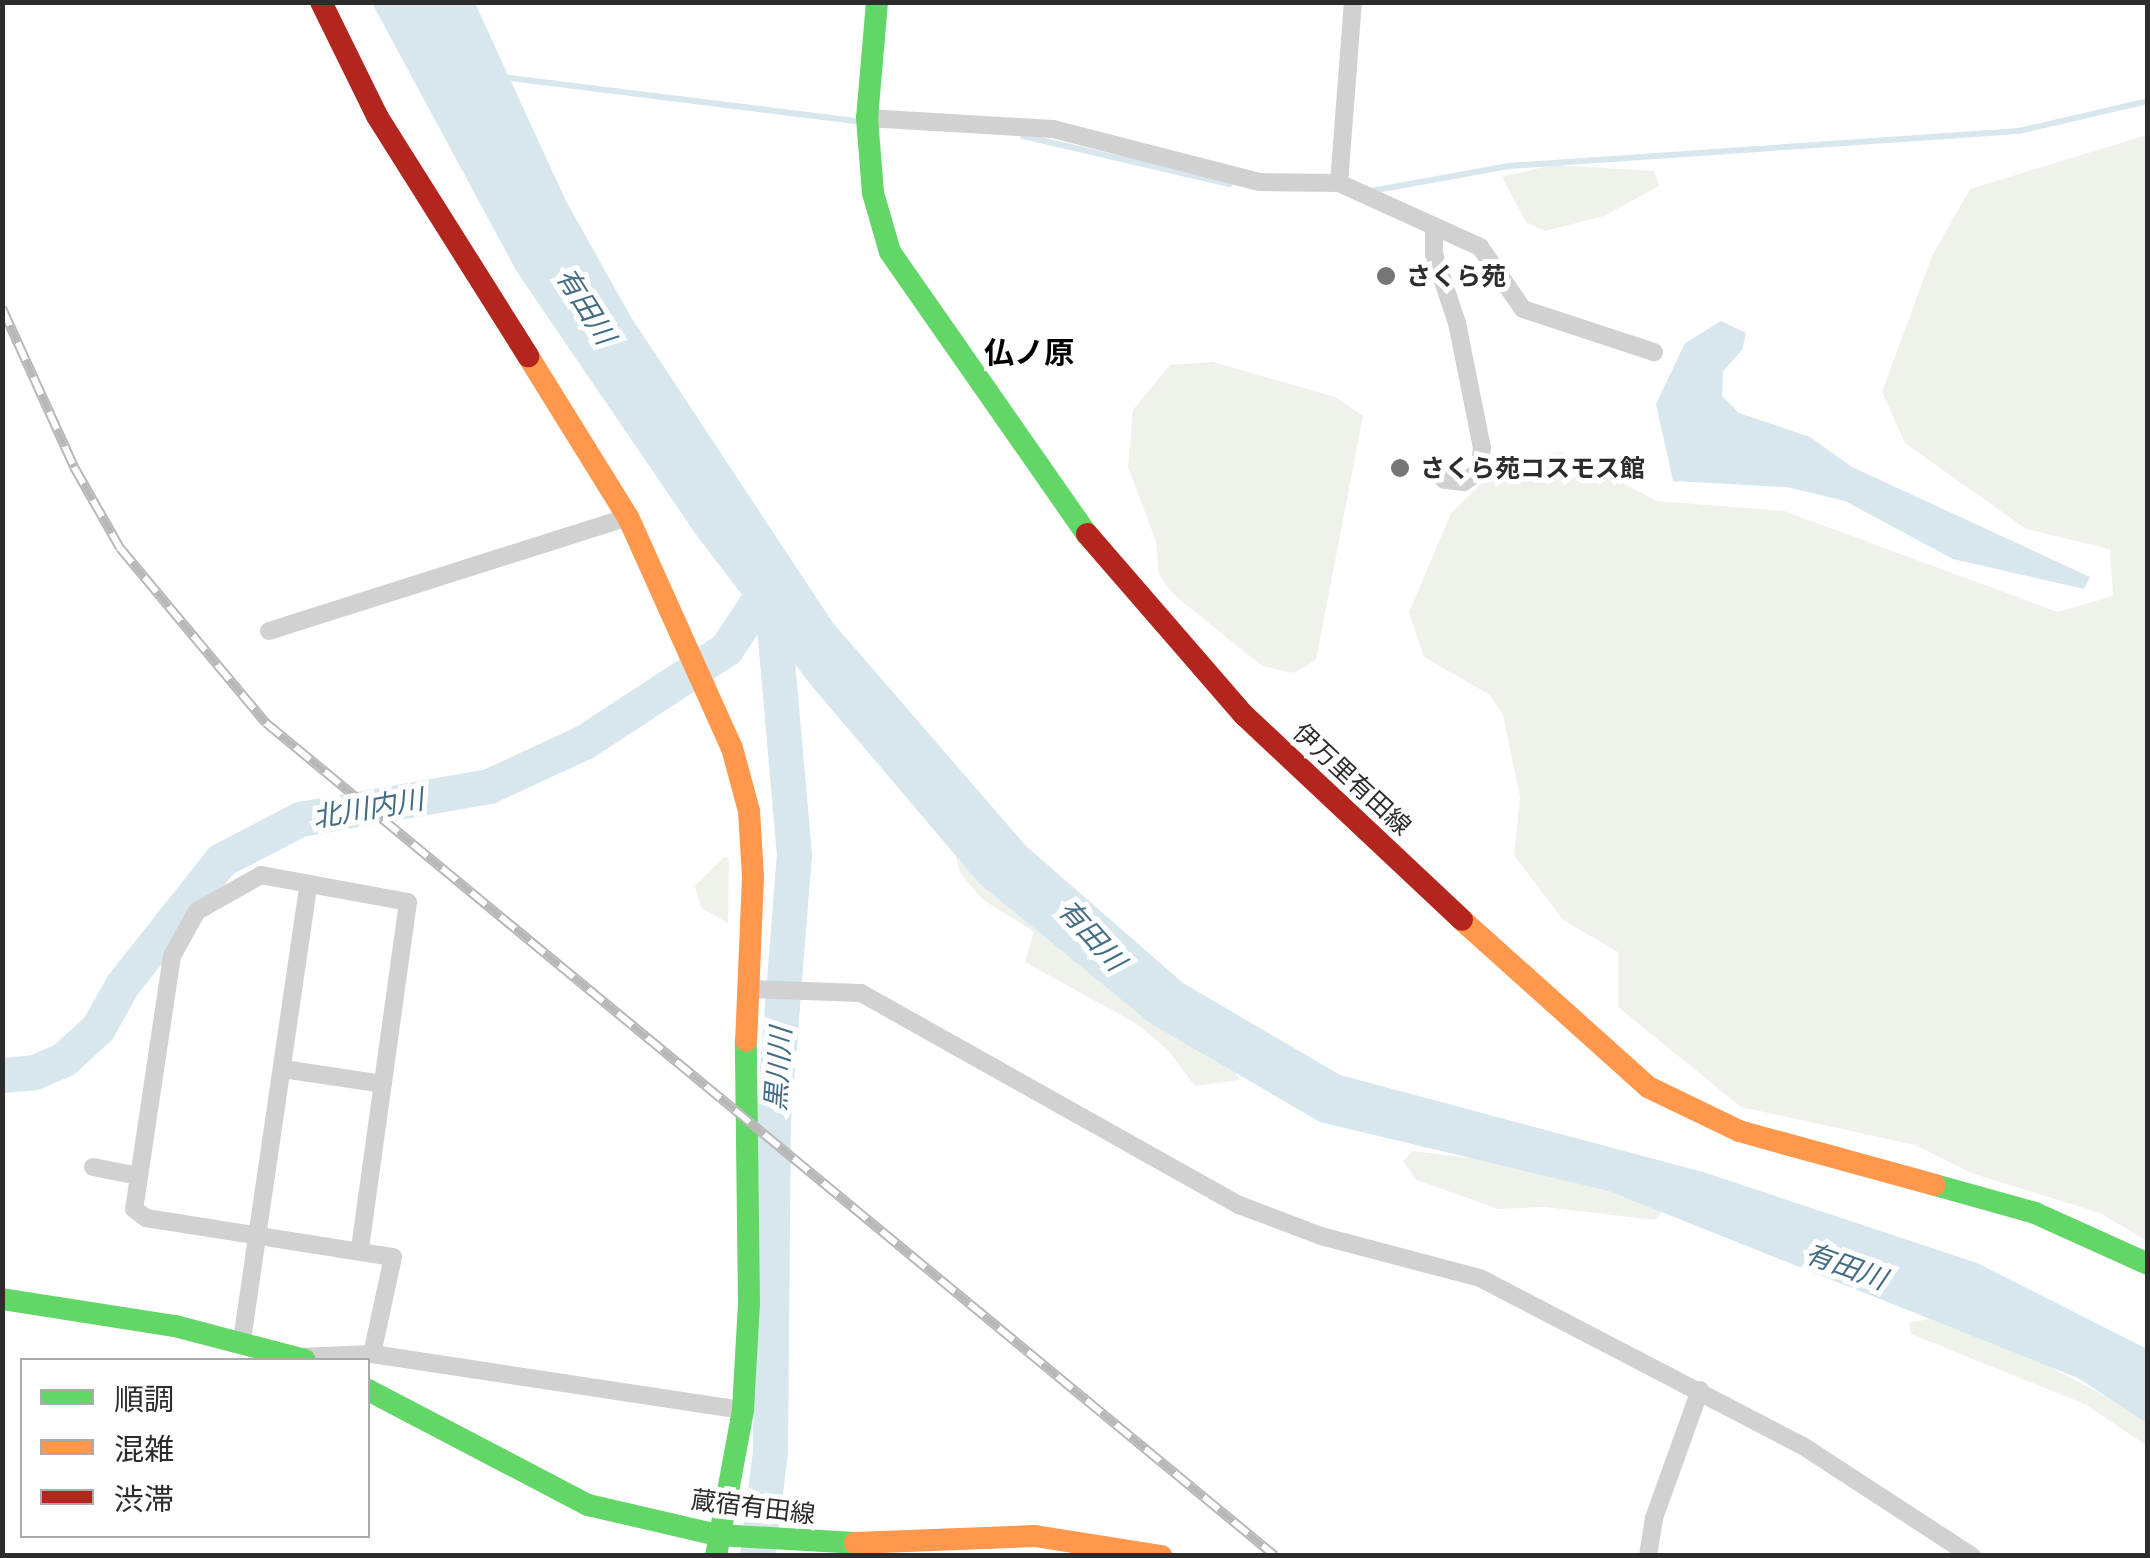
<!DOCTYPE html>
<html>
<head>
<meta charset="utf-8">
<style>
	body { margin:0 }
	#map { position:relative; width:2150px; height:1558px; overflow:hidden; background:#fff; font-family:Mulish,"Noto Sans JP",sans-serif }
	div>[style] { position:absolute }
	.green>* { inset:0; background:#eff2eb }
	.water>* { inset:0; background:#d8e6ee }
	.stream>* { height:6px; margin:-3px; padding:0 3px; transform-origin:3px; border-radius:3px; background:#d8e6ee }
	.river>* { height:35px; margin:-17.5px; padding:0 17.5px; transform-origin:17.5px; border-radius:17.5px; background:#d8e6ee }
	.street>* { height:18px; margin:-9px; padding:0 9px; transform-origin:9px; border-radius:9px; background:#d1d1d1 }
	.fast>* { height:22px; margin:-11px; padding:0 11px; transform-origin:11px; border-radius:11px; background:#63d668 }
	.slow>* { height:22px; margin:-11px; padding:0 11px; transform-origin:11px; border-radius:11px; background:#ff974d }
	.jam>* { height:22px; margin:-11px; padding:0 11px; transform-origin:11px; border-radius:11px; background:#b3261e }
	.rail>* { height:10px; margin-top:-5px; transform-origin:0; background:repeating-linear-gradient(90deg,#fff 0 19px,#b8b8b8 0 38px); box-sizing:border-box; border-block:2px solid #b8b8b8 }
	.dots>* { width:28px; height:28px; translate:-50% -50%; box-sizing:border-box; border:5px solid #fff; border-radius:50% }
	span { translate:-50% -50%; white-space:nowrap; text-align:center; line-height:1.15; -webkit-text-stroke:10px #fff; paint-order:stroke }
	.poi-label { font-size:25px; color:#2c2c2c; font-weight:700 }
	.left { translate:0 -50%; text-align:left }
	.street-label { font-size:25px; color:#2c2c2c }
	.water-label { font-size:28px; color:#436d85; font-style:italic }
	.quarter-label { font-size:30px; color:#000; font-weight:700 }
	.frame { position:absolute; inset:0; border:5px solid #2c2c2c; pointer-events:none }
	.legend { position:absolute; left:20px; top:1358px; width:350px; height:180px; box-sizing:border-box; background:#fff; border:2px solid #ababab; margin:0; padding:12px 18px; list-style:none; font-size:30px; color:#2c2c2c }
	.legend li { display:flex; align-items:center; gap:20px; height:50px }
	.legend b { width:50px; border:2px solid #ababab }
</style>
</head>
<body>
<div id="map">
	<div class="green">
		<i style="clip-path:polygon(2147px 135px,2148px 135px,2147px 1241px,2100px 1213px,1971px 1173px,1915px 1145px,1741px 1107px,1618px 1007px,1618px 952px,1563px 920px,1514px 855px,1520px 797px,1503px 715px,1490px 695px,1424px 657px,1409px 613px,1451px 513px,1506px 459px,1563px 452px,1657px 501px,1784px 511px,2058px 612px,2113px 596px,2110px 549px,2026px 529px,1905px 443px,1882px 392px,1932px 256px,1970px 189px)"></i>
		<i style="clip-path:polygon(1552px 165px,1654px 171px,1659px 186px,1604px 216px,1545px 231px,1526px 222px,1502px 177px)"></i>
		<i style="clip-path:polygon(1213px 362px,1335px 397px,1363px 416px,1316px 660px,1294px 673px,1262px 666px,1173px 594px,1159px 574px,1156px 541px,1128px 467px,1133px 410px,1170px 365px)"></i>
		<i style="clip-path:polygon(951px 835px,1229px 1059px,1240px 1080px,1195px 1086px,1168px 1050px,1137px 1024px,1025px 962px,1034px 932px,982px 899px,960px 873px)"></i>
		<i style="clip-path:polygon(724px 857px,729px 858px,728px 923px,701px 908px,695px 886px)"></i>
		<i style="clip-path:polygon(1413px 1151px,1550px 1168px,1665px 1209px,1655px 1220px,1545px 1207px,1498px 1209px,1417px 1180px,1403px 1161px)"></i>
		<i style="clip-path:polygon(1929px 1319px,2031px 1357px,2135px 1412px,2147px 1421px,2147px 1446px,2085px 1404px,1911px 1334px,1909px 1323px)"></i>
	</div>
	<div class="water">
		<i style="clip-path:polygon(372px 3px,475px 3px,566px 201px,631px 317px,833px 623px,1026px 846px,1183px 983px,1340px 1075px,1703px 1172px,1977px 1263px,2147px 1349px,2147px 1423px,2078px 1378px,1609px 1191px,1320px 1122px,1150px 1023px,979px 883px,811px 685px,697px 536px,517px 272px)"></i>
		<i style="clip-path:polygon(1721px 321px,1746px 333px,1742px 350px,1723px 371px,1722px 396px,1739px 413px,1810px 437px,1852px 467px,2090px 577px,2084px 589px,1953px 559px,1845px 501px,1787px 487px,1673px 481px,1656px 404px,1685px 343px)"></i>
	</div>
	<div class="stream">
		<i style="left:502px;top:77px;width:362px;rotate:7.1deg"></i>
		<i style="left:1023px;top:136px;width:212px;rotate:13.1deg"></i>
		<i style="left:1371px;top:191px;width:140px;rotate:-10.3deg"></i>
		<i style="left:1509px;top:166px;width:511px;rotate:-3.93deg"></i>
		<i style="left:2019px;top:131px;width:132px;rotate:-13.1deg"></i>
	</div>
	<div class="river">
		<i style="left:2px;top:1075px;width:32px;rotate:-5deg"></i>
		<i style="left:34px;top:1072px;width:33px;rotate:-23deg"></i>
		<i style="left:64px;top:1059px;width:46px;rotate:-42.4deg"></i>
		<i style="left:98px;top:1028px;width:49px;rotate:-60.8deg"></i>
		<i style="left:122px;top:985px;width:159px;rotate:-51.6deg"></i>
		<i style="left:221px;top:860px;width:89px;rotate:-27.4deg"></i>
		<i style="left:300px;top:819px;width:192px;rotate:-9.9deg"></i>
		<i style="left:489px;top:786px;width:105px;rotate:-24.9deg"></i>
		<i style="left:584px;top:742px;width:170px;rotate:-33.2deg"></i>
		<i style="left:726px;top:649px;width:79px;rotate:-56.3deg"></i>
		<i style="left:757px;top:1556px;width:105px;rotate:-82.9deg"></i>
		<i style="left:770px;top:1452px;width:332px;rotate:-89.5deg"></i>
		<i style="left:773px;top:1120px;width:266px;rotate:-85.5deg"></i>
		<i style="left:794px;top:855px;width:262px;rotate:-95deg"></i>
	</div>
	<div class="street">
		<i style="left:867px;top:118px;width:186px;rotate:3.4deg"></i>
		<i style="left:1053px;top:129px;width:213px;rotate:14.4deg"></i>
		<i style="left:1259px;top:182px;width:80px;rotate:0.7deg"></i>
		<i style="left:1339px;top:183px;width:155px;rotate:24.4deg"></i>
		<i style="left:1480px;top:247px;width:75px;rotate:55.3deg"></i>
		<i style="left:1523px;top:309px;width:138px;rotate:18.2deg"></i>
		<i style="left:1339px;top:183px;width:182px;rotate:-85.6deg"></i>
		<i style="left:1434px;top:228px;width:26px;rotate:90deg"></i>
		<i style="left:1434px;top:254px;width:73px;rotate:71.6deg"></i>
		<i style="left:1457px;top:323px;width:127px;rotate:78.7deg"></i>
		<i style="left:1482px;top:448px;width:23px;rotate:97deg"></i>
		<i style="left:1479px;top:471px;width:19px;rotate:144deg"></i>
		<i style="left:1464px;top:482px;width:20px;rotate:-174deg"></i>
		<i style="left:269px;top:631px;width:377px;rotate:-17.6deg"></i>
		<i style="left:747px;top:989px;width:114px;rotate:2deg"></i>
		<i style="left:861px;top:993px;width:433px;rotate:29.3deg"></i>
		<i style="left:1239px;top:1205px;width:88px;rotate:20.7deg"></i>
		<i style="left:1321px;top:1236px;width:164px;rotate:14.8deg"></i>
		<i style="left:1480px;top:1278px;width:364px;rotate:27.5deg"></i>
		<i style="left:1803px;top:1446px;width:202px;rotate:33.1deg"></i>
		<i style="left:283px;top:1069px;width:101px;rotate:8.5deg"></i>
		<i style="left:93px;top:1167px;width:47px;rotate:11.1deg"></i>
		<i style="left:360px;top:1248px;width:349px;rotate:-82.1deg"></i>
		<i style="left:408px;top:902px;width:149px;rotate:-169.6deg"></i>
		<i style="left:261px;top:875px;width:73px;rotate:150.6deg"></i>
		<i style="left:197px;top:911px;width:51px;rotate:119.1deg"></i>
		<i style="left:172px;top:956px;width:256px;rotate:98.5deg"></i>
		<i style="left:134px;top:1209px;width:15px;rotate:37deg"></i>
		<i style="left:146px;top:1218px;width:250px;rotate:9deg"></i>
		<i style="left:393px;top:1257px;width:99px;rotate:102.2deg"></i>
		<i style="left:242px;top:1340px;width:460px;rotate:-81.7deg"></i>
		<i style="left:298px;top:1357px;width:74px;rotate:-2.3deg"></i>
		<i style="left:372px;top:1354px;width:375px;rotate:8.6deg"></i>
		<i style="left:1648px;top:1556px;width:38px;rotate:-81deg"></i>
		<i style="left:1654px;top:1518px;width:136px;rotate:-70.2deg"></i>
	</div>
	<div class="fast">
		<i style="left:877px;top:2px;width:116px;rotate:94.9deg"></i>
		<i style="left:867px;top:118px;width:75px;rotate:85.4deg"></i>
		<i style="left:873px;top:193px;width:61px;rotate:73.9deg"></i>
		<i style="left:890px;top:252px;width:344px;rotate:55.1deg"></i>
		<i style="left:1935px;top:1185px;width:104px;rotate:15.6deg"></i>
		<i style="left:2035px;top:1213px;width:124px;rotate:24.3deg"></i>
		<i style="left:2px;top:1299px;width:175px;rotate:8.9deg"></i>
		<i style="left:175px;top:1326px;width:134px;rotate:14.7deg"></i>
		<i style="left:368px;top:1390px;width:248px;rotate:27.6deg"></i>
		<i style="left:588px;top:1505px;width:133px;rotate:13deg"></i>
		<i style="left:718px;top:1535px;width:137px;rotate:3.3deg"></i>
		<i style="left:716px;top:1556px;width:148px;rotate:-79.5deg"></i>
		<i style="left:743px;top:1410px;width:106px;rotate:-86.8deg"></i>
		<i style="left:749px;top:1304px;width:263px;rotate:-90.7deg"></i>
	</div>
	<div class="slow">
		<i style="left:528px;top:356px;width:190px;rotate:58.2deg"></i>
		<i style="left:628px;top:517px;width:253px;rotate:65.8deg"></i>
		<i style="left:732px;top:748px;width:65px;rotate:74.9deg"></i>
		<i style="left:749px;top:811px;width:66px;rotate:86.5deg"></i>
		<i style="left:753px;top:877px;width:164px;rotate:92.4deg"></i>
		<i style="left:1462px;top:920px;width:250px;rotate:41.9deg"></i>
		<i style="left:1648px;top:1087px;width:101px;rotate:25.8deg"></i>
		<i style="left:1739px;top:1131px;width:203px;rotate:15.4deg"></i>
		<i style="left:855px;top:1543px;width:180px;rotate:-2.2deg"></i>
		<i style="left:1035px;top:1536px;width:128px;rotate:9deg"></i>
	</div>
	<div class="jam">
		<i style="left:321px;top:2px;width:127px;rotate:63.8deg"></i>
		<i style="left:377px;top:116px;width:284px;rotate:57.8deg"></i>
		<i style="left:1087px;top:534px;width:240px;rotate:49.1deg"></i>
		<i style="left:1244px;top:715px;width:299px;rotate:43.2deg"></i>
	</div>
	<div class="rail">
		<i style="left:2px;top:308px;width:175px;rotate:65.6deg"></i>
		<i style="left:74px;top:467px;width:93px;rotate:60.4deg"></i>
		<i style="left:120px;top:548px;width:228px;rotate:50.2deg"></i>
		<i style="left:266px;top:723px;width:1308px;rotate:39.54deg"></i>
	</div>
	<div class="dots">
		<i style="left:1386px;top:276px;background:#767676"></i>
		<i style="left:1400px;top:468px;background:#767676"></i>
	</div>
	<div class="poi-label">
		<span class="left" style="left:1406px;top:276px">さくら苑</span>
		<span class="left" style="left:1420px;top:468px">さくら苑コスモス館</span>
	</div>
	<div class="street-label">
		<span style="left:1352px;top:779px;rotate:43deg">伊万里有田線</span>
		<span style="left:753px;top:1507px;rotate:7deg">蔵宿有田線</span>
	</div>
	<div class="water-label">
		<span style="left:586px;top:306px;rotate:58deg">有田川</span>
		<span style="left:368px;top:808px;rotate:-10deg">北川内川</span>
		<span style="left:1092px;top:935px;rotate:48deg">有田川</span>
		<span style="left:778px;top:1069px;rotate:-86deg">黒川川</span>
		<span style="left:1846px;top:1266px;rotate:20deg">有田川</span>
	</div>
	<div class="quarter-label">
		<span style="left:1029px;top:352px">仏ノ原</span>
	</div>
	<div class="frame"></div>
	<ul class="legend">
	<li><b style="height:12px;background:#63d668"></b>順調</li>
	<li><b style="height:12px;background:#ff974d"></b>混雑</li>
	<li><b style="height:12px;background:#b3261e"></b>渋滞</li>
	</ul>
</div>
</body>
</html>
